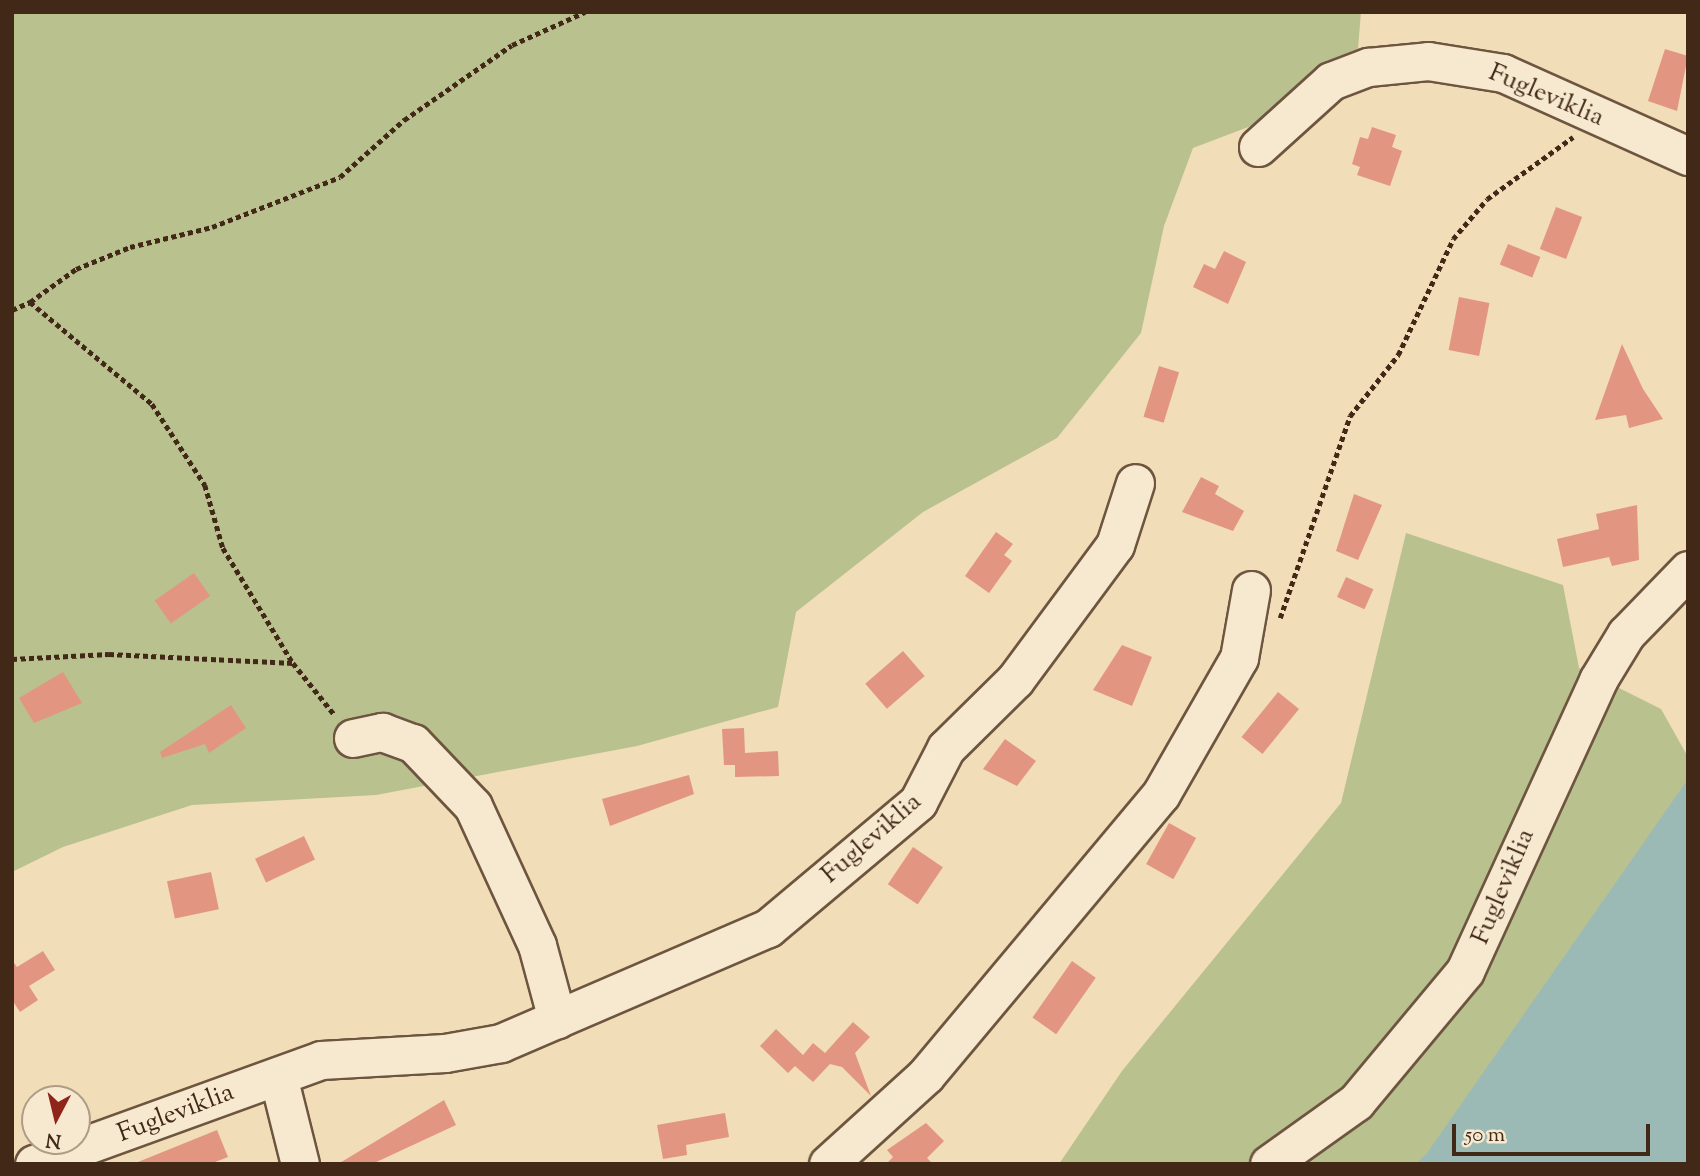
<!DOCTYPE html>
<html>
<head>
<meta charset="utf-8">
<style>
	body { margin:0 }
	#map { position:relative; width:1700px; height:1176px; overflow:hidden; background:#f1ddb7; font-family:"Sorts Mill Goudy",serif }
	div>[style] { position:absolute }
	.green>* { inset:0; background:#b9c18f }
	.water>* { inset:0; background:#9cbab5 }
	.building>* { inset:0; background:#e29682; transform-origin:0 0 }
	.path>* { height:4.5px; margin-top:-2.25px; transform-origin:0; background:repeating-linear-gradient(90deg,#422817 0 5px,transparent 0 8.5px) }
	.roads { filter:drop-shadow(2px 0 #6e553f) drop-shadow(-2px 0 #6e553f) drop-shadow(0 2px #6e553f) drop-shadow(0 -2px #6e553f) }
	.minor>* { height:37px; margin:-18.5px; padding:0 18.5px; transform-origin:18.5px; border-radius:18.5px; background:#f6e9d0 }
	span { translate:-50% -50%; white-space:nowrap; text-align:center; line-height:1.15; -webkit-text-stroke:5px #f6e9d0; paint-order:stroke }
	.street-label { font-size:26px; color:#422817 }
	.frame { position:absolute; inset:0; border:14px solid #422817; pointer-events:none }
	.north { position:absolute; left:21px; top:1085px; width:70px; height:70px; box-sizing:border-box; background:#f6e9d0; border:2px solid #ae9c86; border-radius:50%; rotate:187deg; font-size:19px; font-weight:700; line-height:28px; text-align:center; color:#422817 }
	.north::after { content:''; display:block; margin:auto; width:24px; height:32px; background:#8f2418; clip-path:polygon(50% 0,100% 100%,50% 72%,0 100%) }
	.scale { position:absolute; left:1452px; top:1124px; width:198px; height:32px; box-sizing:border-box; border:4px solid #422817; border-top:0; padding-left:9px; font-size:21px; line-height:24px; white-space:nowrap; color:#422817; -webkit-text-stroke:5px #f6e9d0; paint-order:stroke }
</style>
</head>
<body>
<div id="map">
	<div class="green">
		<i style="clip-path:polygon(12px 12px,1361px 12px,1356px 73px,1288px 112px,1193px 148px,1164px 226px,1141px 333px,1057px 438px,923px 512px,796px 612px,778px 707px,637px 746px,376px 795px,192px 805px,63px 847px,12px 872px)"></i>
		<i style="clip-path:polygon(1406px 533px,1563px 585px,1579px 668px,1661px 709px,1688px 757px,1688px 1164px,1059px 1164px,1122px 1071px,1341px 803px)"></i>
	</div>
	<div class="water">
		<i style="clip-path:polygon(1688px 779px,1688px 1164px,1416px 1164px,1427px 1153px)"></i>
	</div>
	<div class="building">
		<i style="clip-path:polygon(1665px 49px,1688px 56px,1677px 111px,1648px 101px)"></i>
		<i style="clip-path:polygon(1372px 127px,1396px 135px,1392px 147px,1402px 151px,1390px 186px,1357px 175px,1360px 167px,1352px 164px,1360px 137px,1368px 139px)"></i>
		<i style="left:1556px;top:207px;width:28px;height:45px;rotate:21deg"></i>
		<i style="left:1508px;top:244px;width:35px;height:22px;rotate:22deg"></i>
		<i style="clip-path:polygon(1224px 251px,1246px 262px,1228px 304px,1193px 287px,1204px 264px,1215px 269px)"></i>
		<i style="left:1459px;top:297px;width:31px;height:54px;rotate:11deg"></i>
		<i style="clip-path:polygon(1622px 344px,1643px 389px,1663px 419px,1629px 428px,1626px 415px,1595px 420px)"></i>
		<i style="left:1159px;top:366px;width:21px;height:53px;rotate:17deg"></i>
		<i style="clip-path:polygon(1201px 477px,1219px 486px,1215px 494px,1244px 511px,1233px 531px,1182px 512px)"></i>
		<i style="clip-path:polygon(1354px 494px,1382px 505px,1358px 560px,1336px 551px)"></i>
		<i style="clip-path:polygon(1637px 505px,1639px 560px,1612px 566px,1609px 557px,1563px 567px,1557px 539px,1599px 529px,1596px 514px)"></i>
		<i style="clip-path:polygon(996px 532px,1013px 544px,1004px 555px,1012px 561px,989px 593px,965px 576px)"></i>
		<i style="left:194px;top:573px;width:28px;height:48px;rotate:55deg"></i>
		<i style="left:1346px;top:577px;width:30px;height:22px;rotate:24deg"></i>
		<i style="clip-path:polygon(1122px 645px,1152px 657px,1132px 706px,1093px 690px)"></i>
		<i style="left:903px;top:651px;width:33px;height:50px;rotate:49deg"></i>
		<i style="clip-path:polygon(63px 672px,82px 703px,34px 723px,19px 698px)"></i>
		<i style="left:1278px;top:692px;width:27px;height:58px;rotate:39deg"></i>
		<i style="clip-path:polygon(231px 705px,246px 728px,209px 753px,205px 744px,162px 758px,160px 752px)"></i>
		<i style="clip-path:polygon(744px 728px,745px 753px,778px 751px,779px 776px,735px 777px,735px 765px,724px 765px,722px 729px)"></i>
		<i style="clip-path:polygon(1005px 739px,1036px 761px,1017px 786px,983px 769px)"></i>
		<i style="clip-path:polygon(689px 775px,694px 794px,610px 826px,602px 799px)"></i>
		<i style="left:1169px;top:823px;width:31px;height:47px;rotate:29deg"></i>
		<i style="left:304px;top:836px;width:26px;height:54px;rotate:65deg"></i>
		<i style="left:913px;top:847px;width:36px;height:45px;rotate:34deg"></i>
		<i style="left:211px;top:872px;width:38px;height:45px;rotate:78deg"></i>
		<i style="clip-path:polygon(43px 951px,55px 970px,29px 986px,38px 1000px,20px 1012px,12px 1000px,12px 960px,17px 967px)"></i>
		<i style="left:1072px;top:961px;width:29px;height:69px;rotate:35deg"></i>
		<i style="clip-path:polygon(853px 1022px,870px 1037px,855px 1053px,871px 1096px,842px 1067px,830px 1064px,813px 1082px,795px 1066px,788px 1073px,760px 1046px,776px 1029px,803px 1055px,813px 1043px,825px 1053px)"></i>
		<i style="clip-path:polygon(444px 1100px,456px 1125px,372px 1164px,338px 1164px)"></i>
		<i style="clip-path:polygon(725px 1113px,729px 1137px,686px 1145px,687px 1155px,663px 1159px,657px 1125px)"></i>
		<i style="clip-path:polygon(926px 1123px,944px 1141px,927px 1158px,933px 1164px,886px 1164px,893px 1157px,887px 1150px)"></i>
		<i style="clip-path:polygon(217px 1130px,228px 1157px,210px 1164px,133px 1164px)"></i>
	</div>
	<div class="path">
		<i style="left:30px;top:302px;width:57px;rotate:-35.7deg"></i>
		<i style="left:76px;top:269px;width:58px;rotate:-22.2deg"></i>
		<i style="left:130px;top:247px;width:84px;rotate:-13.7deg"></i>
		<i style="left:212px;top:227px;width:137px;rotate:-21.3deg"></i>
		<i style="left:340px;top:177px;width:86px;rotate:-41.7deg"></i>
		<i style="left:404px;top:120px;width:131px;rotate:-34.8deg"></i>
		<i style="left:512px;top:45px;width:80px;rotate:-24.3deg"></i>
		<i style="left:12px;top:310px;width:20px;rotate:-24deg"></i>
		<i style="left:30px;top:302px;width:159px;rotate:39.9deg"></i>
		<i style="left:152px;top:404px;width:97px;rotate:56.8deg"></i>
		<i style="left:205px;top:485px;width:66px;rotate:74.1deg"></i>
		<i style="left:223px;top:548px;width:135px;rotate:58.7deg"></i>
		<i style="left:293px;top:663px;width:65px;rotate:51.2deg"></i>
		<i style="left:1280px;top:618px;width:214px;rotate:-70.9deg"></i>
		<i style="left:1350px;top:416px;width:78px;rotate:-51.8deg"></i>
		<i style="left:1398px;top:355px;width:128px;rotate:-64.6deg"></i>
		<i style="left:1453px;top:239px;width:52px;rotate:-49.6deg"></i>
		<i style="left:1487px;top:199px;width:106px;rotate:-35.8deg"></i>
		<i style="left:12px;top:659px;width:97px;rotate:-3deg"></i>
		<i style="left:109px;top:654px;width:184px;rotate:2.8deg"></i>
	</div>
	<div class="roads">
		<div class="minor">
			<i style="left:1258px;top:147px;width:98px;rotate:-42.1deg"></i>
			<i style="left:1331px;top:81px;width:40px;rotate:-21deg"></i>
			<i style="left:1368px;top:67px;width:60px;rotate:-5.7deg"></i>
			<i style="left:1428px;top:61px;width:76px;rotate:9.1deg"></i>
			<i style="left:1503px;top:73px;width:203px;rotate:24.2deg"></i>
			<i style="left:353px;top:738px;width:30px;rotate:-12deg"></i>
			<i style="left:382px;top:732px;width:33px;rotate:20deg"></i>
			<i style="left:413px;top:743px;width:87px;rotate:46.4deg"></i>
			<i style="left:473px;top:806px;width:153px;rotate:65.3deg"></i>
			<i style="left:537px;top:945px;width:77px;rotate:74.9deg"></i>
			<i style="left:278px;top:1076px;width:91px;rotate:76deg"></i>
			<i style="left:34px;top:1164px;width:305px;rotate:-19.9deg"></i>
			<i style="left:321px;top:1060px;width:124px;rotate:-3.2deg"></i>
			<i style="left:445px;top:1053px;width:57px;rotate:-10.1deg"></i>
			<i style="left:501px;top:1043px;width:291px;rotate:-23.3deg"></i>
			<i style="left:768px;top:928px;width:196px;rotate:-40deg"></i>
			<i style="left:918px;top:802px;width:61px;rotate:-62.6deg"></i>
			<i style="left:946px;top:748px;width:97px;rotate:-44.6deg"></i>
			<i style="left:1015px;top:680px;width:168px;rotate:-53.5deg"></i>
			<i style="left:1115px;top:545px;width:65px;rotate:-72.1deg"></i>
			<i style="left:828px;top:1164px;width:132px;rotate:-42.2deg"></i>
			<i style="left:926px;top:1075px;width:366px;rotate:-50.1deg"></i>
			<i style="left:1161px;top:794px;width:157px;rotate:-60.2deg"></i>
			<i style="left:1239px;top:658px;width:69px;rotate:-80deg"></i>
			<i style="left:1269px;top:1164px;width:107px;rotate:-35.5deg"></i>
			<i style="left:1356px;top:1102px;width:170px;rotate:-50.2deg"></i>
			<i style="left:1465px;top:971px;width:320px;rotate:-65.4deg"></i>
			<i style="left:1598px;top:680px;width:54px;rotate:-58.7deg"></i>
			<i style="left:1626px;top:634px;width:89px;rotate:-45.9deg"></i>
		</div>
	</div>
	<div class="street-label">
		<span style="left:1546px;top:96px;rotate:23deg">Fugleviklia</span>
		<span style="left:872px;top:839px;rotate:-41deg">Fugleviklia</span>
		<span style="left:1504px;top:887px;rotate:-67deg">Fugleviklia</span>
		<span style="left:176px;top:1114px;rotate:-21deg">Fugleviklia</span>
	</div>
	<div class="frame"></div>
	<div class="north">N</div>
	<div class="scale">50 m</div>
</div>
</body>
</html>
